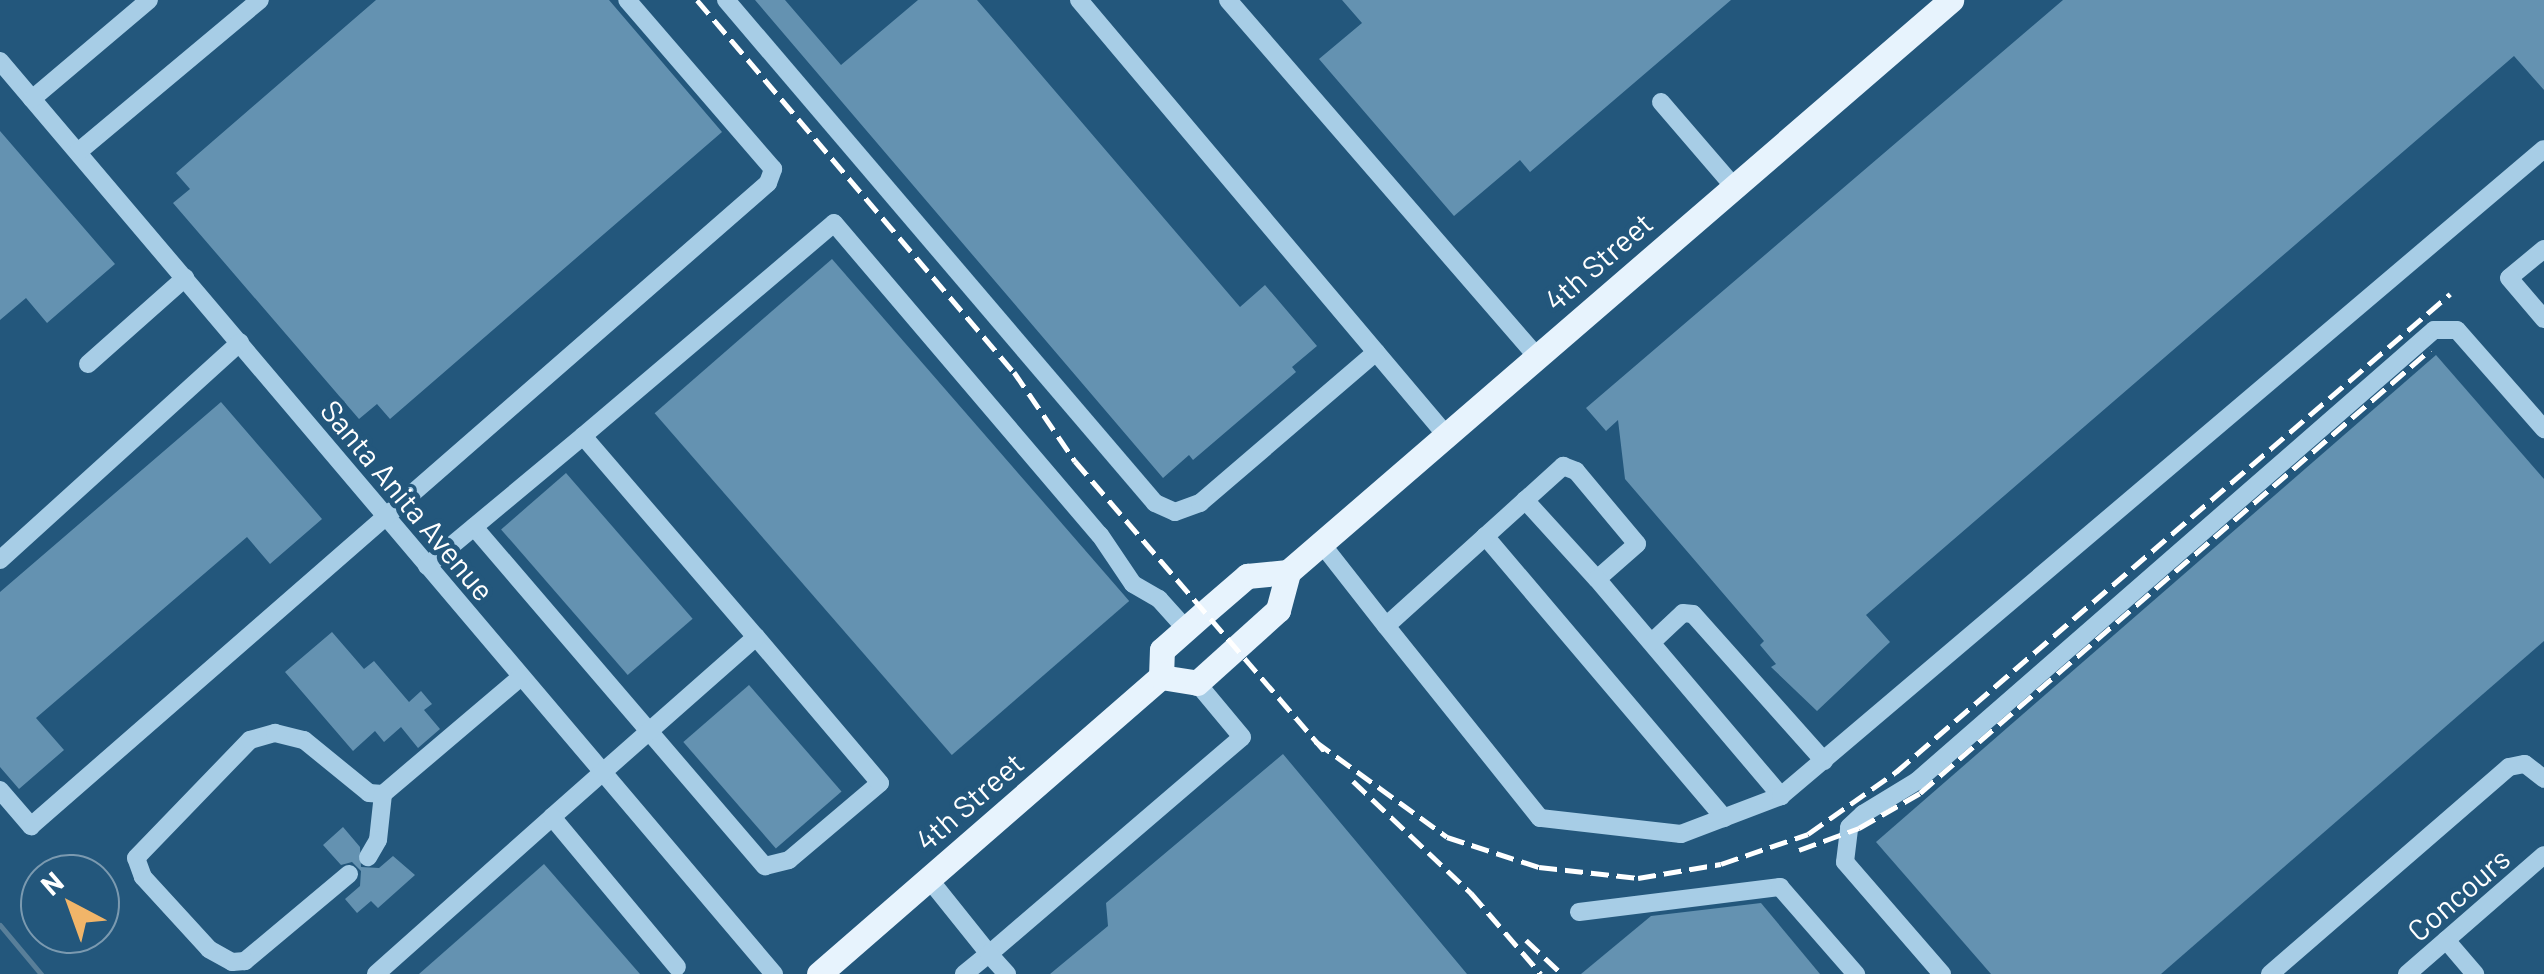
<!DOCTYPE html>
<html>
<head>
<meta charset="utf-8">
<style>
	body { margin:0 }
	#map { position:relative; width:2544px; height:974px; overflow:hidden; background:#23577c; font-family:Barlow,sans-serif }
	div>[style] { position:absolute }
	.stream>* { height:5px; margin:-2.5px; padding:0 2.5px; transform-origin:2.5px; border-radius:2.5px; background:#597f99 }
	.building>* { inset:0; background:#6492b1; transform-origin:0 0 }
	.minor>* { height:18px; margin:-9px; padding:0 9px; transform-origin:9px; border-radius:9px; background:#a7cde6 }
	.major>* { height:25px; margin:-12.5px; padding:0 12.5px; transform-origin:12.5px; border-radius:12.5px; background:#e7f3fd }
	.rail>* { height:5px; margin-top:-2.5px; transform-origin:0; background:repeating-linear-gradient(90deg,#fff 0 18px,transparent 0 26px) }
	span { translate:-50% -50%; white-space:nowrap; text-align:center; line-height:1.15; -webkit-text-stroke:10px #23577c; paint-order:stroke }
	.street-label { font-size:30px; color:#fff }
	.north { position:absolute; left:20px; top:854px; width:100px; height:100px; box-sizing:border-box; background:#23577c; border:2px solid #7b9ab0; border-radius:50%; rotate:319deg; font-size:28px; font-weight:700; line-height:40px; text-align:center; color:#fff }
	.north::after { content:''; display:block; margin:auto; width:35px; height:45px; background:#f1b569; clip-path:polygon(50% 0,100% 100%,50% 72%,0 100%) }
</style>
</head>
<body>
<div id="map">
	<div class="stream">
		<i style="left:0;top:925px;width:64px;rotate:50.1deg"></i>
	</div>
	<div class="building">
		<i style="clip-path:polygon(376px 0,609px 0,722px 132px,390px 419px,377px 404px,359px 419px,173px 203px,190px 189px,176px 173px)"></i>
		<i style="clip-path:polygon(755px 0,785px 0,841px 65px,918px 0,977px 0,1240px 307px,1265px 285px,1317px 346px,1292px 367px,1296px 372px,1193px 460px,1189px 455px,1163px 478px)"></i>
		<i style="clip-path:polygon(1342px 0,1731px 0,1530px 172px,1520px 160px,1454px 216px,1319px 59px,1362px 23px)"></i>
		<i style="clip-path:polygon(2063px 0,2544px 0,2544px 90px,2514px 56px,1866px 615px,1890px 642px,1817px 711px,1771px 667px,1776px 664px,1760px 645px,1764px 641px,1625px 479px,1618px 420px,1606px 431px,1586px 408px)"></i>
		<i style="clip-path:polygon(0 131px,115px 264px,47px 323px,26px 298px,0 320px)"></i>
		<i style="left:832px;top:259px;width:453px;height:235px;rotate:49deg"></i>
		<i style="clip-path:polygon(2436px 355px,2544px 479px,2544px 641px,2161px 974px,1991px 974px,1876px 842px)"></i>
		<i style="clip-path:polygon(221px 402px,322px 519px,270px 564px,247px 537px,36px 718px,64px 750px,19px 789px,0 767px,0 592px)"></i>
		<i style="left:566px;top:473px;width:193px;height:86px;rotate:49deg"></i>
		<i style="clip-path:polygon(332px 632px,364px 669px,374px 661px,409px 702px,421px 691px,432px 704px,424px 710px,440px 729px,418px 748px,401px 727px,384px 742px,375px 731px,353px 751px,285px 672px)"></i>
		<i style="left:749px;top:685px;width:141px;height:87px;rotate:49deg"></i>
		<i style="clip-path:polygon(1283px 754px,1467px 974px,1050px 974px,1108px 926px,1106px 903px)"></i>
		<i style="clip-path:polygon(343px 827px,360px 847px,361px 867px,379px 868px,393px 856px,415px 875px,378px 908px,371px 901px,357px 913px,345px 899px,360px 886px,361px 871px,352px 862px,341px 865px,323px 845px)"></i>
		<i style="clip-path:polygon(544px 864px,640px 974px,419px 974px)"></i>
		<i style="clip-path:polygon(1761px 903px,1820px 974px,1581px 974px,1651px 916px)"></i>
	</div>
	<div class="minor">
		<i style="left:726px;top:0;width:661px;rotate:49.54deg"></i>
		<i style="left:1155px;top:503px;width:22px;rotate:24deg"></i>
		<i style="left:1175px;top:512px;width:27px;rotate:-20deg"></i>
		<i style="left:1200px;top:503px;width:232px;rotate:-40.6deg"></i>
		<i style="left:1079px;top:0;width:569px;rotate:49.85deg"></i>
		<i style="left:1228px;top:0;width:472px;rotate:49.1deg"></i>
		<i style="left:0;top:61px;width:1197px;rotate:49.71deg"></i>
		<i style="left:32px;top:99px;width:153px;rotate:-40.2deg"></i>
		<i style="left:1661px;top:102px;width:112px;rotate:49.3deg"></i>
		<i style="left:78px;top:152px;width:237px;rotate:-39.9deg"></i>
		<i style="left:2544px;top:249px;width:45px;rotate:140.4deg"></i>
		<i style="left:2509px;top:278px;width:54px;rotate:49.5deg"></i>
		<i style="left:88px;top:364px;width:130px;rotate:-41.6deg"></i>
		<i style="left:583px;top:436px;width:329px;rotate:-40.3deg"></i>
		<i style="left:834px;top:223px;width:410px;rotate:49.6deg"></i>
		<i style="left:1100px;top:535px;width:59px;rotate:56deg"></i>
		<i style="left:1133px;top:584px;width:30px;rotate:30deg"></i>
		<i style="left:1159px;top:599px;width:40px;rotate:48deg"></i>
		<i style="left:1525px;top:500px;width:107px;rotate:47.7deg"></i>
		<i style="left:474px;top:527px;width:447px;rotate:49.4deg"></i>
		<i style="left:765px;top:866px;width:25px;rotate:-14deg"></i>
		<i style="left:789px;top:860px;width:119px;rotate:-40.2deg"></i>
		<i style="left:880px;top:783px;width:192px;rotate:-130.3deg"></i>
		<i style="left:1485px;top:536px;width:370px;rotate:49.7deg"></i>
		<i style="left:1321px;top:543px;width:105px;rotate:51.9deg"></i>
		<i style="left:1386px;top:626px;width:239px;rotate:-42.1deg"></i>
		<i style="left:1563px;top:466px;width:14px;rotate:21deg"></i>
		<i style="left:1576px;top:471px;width:95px;rotate:50.1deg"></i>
		<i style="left:1637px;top:544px;width:53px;rotate:138.8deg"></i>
		<i style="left:1597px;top:579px;width:285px;rotate:49.7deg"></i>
		<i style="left:1781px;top:796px;width:107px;rotate:159.2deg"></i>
		<i style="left:1681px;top:834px;width:142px;rotate:-173.5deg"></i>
		<i style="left:1540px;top:818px;width:246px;rotate:-128.7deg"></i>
		<i style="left:0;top:560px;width:324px;rotate:-42.2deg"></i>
		<i style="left:427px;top:566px;width:203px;rotate:-39.8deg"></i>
		<i style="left:583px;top:436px;width:265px;rotate:49.3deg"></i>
		<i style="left:756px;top:637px;width:272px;rotate:138.6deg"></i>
		<i style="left:1652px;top:642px;width:42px;rotate:-43.1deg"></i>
		<i style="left:1683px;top:613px;width:10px;rotate:6deg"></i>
		<i style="left:1693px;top:614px;width:197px;rotate:48.3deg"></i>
		<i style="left:0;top:790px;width:48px;rotate:49.3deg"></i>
		<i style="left:31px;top:826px;width:978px;rotate:-41.1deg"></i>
		<i style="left:768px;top:183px;width:15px;rotate:-70deg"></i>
		<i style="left:773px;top:169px;width:223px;rotate:-130.8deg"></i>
		<i style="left:383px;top:794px;width:181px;rotate:-40.3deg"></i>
		<i style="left:1781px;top:796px;width:1000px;rotate:-40.3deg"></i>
		<i style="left:349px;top:874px;width:136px;rotate:140.1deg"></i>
		<i style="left:245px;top:961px;width:13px;rotate:176deg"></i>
		<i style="left:232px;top:962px;width:26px;rotate:-151deg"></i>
		<i style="left:209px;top:949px;width:98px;rotate:-132.5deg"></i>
		<i style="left:143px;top:877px;width:20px;rotate:-110deg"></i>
		<i style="left:136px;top:858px;width:164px;rotate:-46deg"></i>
		<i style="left:250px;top:740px;width:26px;rotate:-16deg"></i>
		<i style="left:275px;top:733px;width:30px;rotate:14deg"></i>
		<i style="left:304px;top:740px;width:84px;rotate:39.2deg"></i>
		<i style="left:369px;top:793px;width:14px;rotate:4deg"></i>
		<i style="left:383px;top:794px;width:46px;rotate:96.2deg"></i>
		<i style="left:378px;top:840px;width:20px;rotate:120deg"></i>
		<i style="left:929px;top:879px;width:96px;rotate:51.3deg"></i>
		<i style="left:989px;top:954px;width:333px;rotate:-40.6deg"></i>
		<i style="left:1242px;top:737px;width:70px;rotate:-129.8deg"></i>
		<i style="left:1579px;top:912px;width:203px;rotate:-7.1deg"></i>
		<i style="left:1780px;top:887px;width:116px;rotate:48.9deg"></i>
		<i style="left:2446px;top:940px;width:45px;rotate:49.5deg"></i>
		<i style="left:376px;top:974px;width:236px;rotate:-41.7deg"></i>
		<i style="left:552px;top:817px;width:195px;rotate:50.2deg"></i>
		<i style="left:964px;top:974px;width:32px;rotate:-39deg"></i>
		<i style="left:989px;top:954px;width:27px;rotate:48deg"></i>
		<i style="left:1942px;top:974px;width:148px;rotate:-130.9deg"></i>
		<i style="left:1845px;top:862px;width:35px;rotate:-83deg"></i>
		<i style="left:1849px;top:827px;width:19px;rotate:-43deg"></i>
		<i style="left:1863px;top:814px;width:63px;rotate:-31.4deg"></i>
		<i style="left:1917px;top:781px;width:686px;rotate:-41.1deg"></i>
		<i style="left:2434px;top:330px;width:23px"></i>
		<i style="left:2457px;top:330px;width:132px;rotate:48.7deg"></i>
		<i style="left:2270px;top:974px;width:316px;rotate:-40.9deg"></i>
		<i style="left:2509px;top:767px;width:16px;rotate:-11deg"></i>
		<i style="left:2525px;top:764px;width:24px;rotate:38deg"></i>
		<i style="left:2407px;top:974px;width:181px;rotate:-41deg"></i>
	</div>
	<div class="major">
		<i style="left:1161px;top:677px;width:36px;rotate:9deg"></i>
		<i style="left:1197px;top:683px;width:109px;rotate:-42deg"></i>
		<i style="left:1278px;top:610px;width:39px;rotate:-75deg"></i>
		<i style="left:1288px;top:572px;width:876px;rotate:-40.79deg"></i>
		<i style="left:819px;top:974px;width:453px;rotate:-41deg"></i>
		<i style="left:1161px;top:677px;width:27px;rotate:-88deg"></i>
		<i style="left:1162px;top:650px;width:56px;rotate:-41.4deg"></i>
		<i style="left:1204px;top:613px;width:57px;rotate:-40.7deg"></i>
		<i style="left:1247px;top:576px;width:41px;rotate:-5.6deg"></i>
	</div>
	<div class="rail">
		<i style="left:697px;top:0;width:489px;rotate:49.6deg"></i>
		<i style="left:1014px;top:372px;width:108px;rotate:55.6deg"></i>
		<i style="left:1075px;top:461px;width:384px;rotate:49.3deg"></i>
		<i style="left:1315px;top:741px;width:163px;rotate:36deg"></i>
		<i style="left:1447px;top:837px;width:97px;rotate:18.1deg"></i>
		<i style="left:1539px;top:867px;width:100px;rotate:6.3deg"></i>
		<i style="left:1638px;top:878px;width:84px;rotate:-9.6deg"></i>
		<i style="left:1721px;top:864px;width:92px;rotate:-19deg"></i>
		<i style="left:1808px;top:834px;width:108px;rotate:-35.2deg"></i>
		<i style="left:1896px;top:772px;width:732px;rotate:-40.79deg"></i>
		<i style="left:1353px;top:781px;width:163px;rotate:43.5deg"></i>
		<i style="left:1471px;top:893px;width:107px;rotate:49.2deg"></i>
		<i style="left:1799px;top:850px;width:64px;rotate:-20.1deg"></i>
		<i style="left:1859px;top:828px;width:70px;rotate:-29.8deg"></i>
		<i style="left:1920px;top:793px;width:676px;rotate:-40.98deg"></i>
		<i style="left:1526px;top:940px;width:50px;rotate:43.4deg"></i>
	</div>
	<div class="street-label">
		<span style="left:1598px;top:261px;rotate:-41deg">4th Street</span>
		<span style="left:408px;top:500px;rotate:50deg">Santa Anita Avenue</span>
		<span style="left:969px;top:801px;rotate:-41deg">4th Street</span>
		<span style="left:2458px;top:894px;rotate:-41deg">Concours</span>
	</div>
	<div class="north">N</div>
</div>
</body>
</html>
